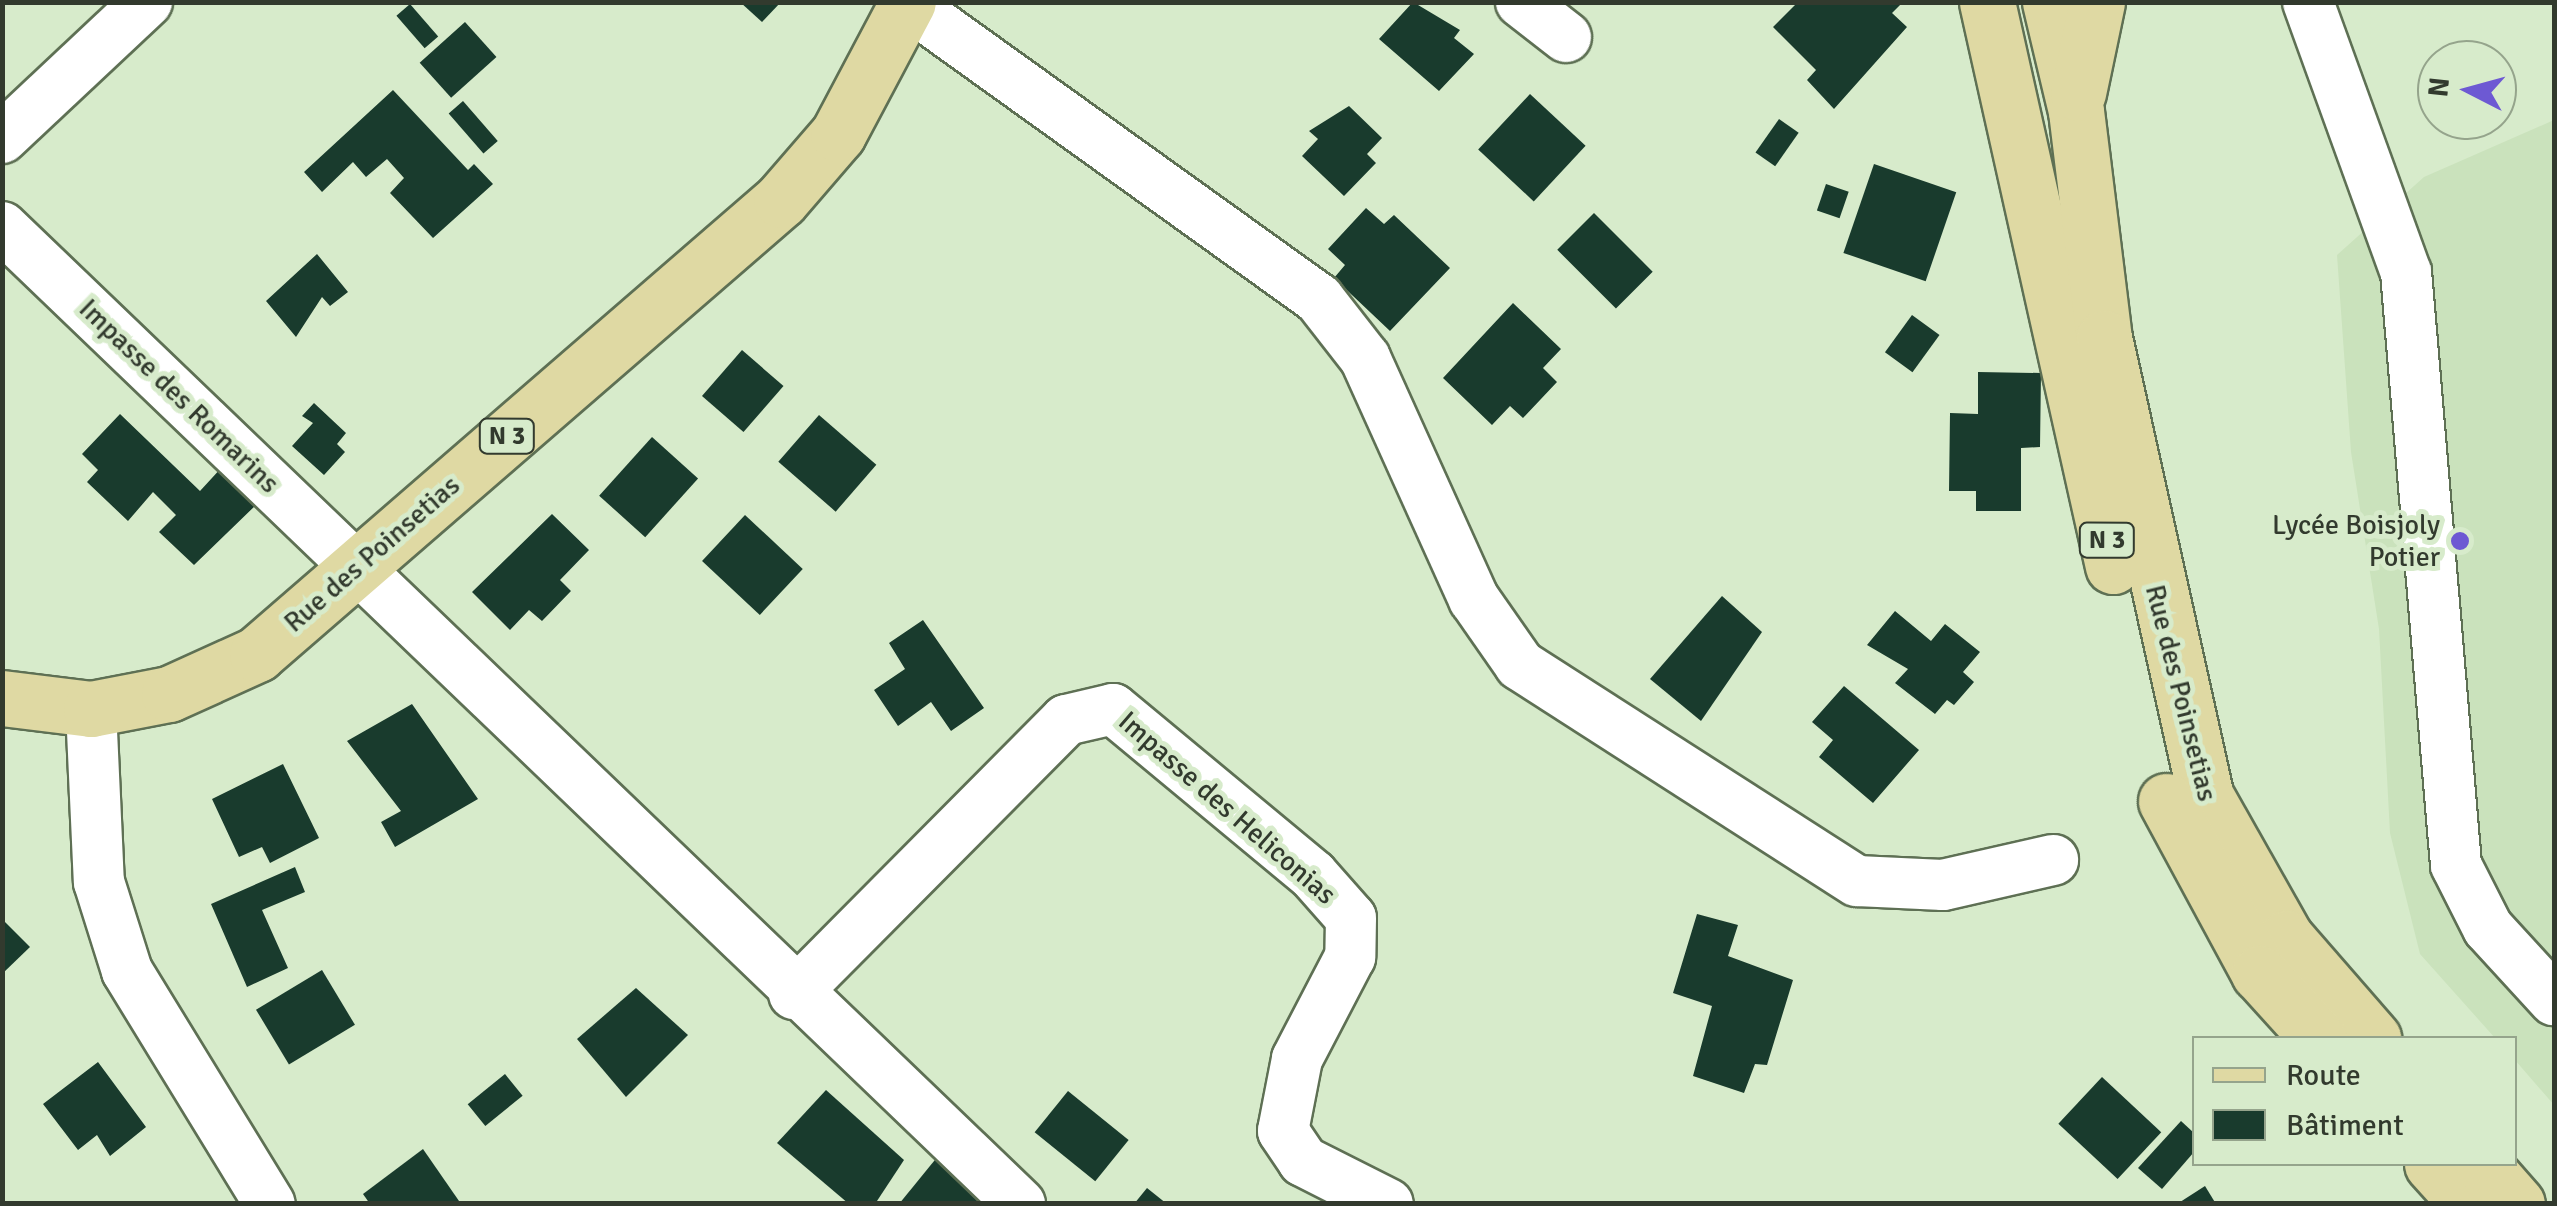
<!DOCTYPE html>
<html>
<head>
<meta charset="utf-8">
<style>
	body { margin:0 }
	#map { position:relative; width:2557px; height:1206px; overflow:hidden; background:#d7ebcb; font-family:Signika,sans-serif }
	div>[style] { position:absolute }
	.built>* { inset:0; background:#cae2bc }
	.building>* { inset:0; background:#193b2d; transform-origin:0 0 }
	.roads { filter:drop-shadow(2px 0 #5e7054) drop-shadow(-2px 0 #5e7054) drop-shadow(0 2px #5e7054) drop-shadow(0 -2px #5e7054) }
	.minor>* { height:50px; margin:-25px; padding:0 25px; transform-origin:25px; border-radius:25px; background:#fff }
	.major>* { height:55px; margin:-27.5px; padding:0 27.5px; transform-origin:27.5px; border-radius:27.5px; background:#dfd9a3 }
	.dots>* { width:28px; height:28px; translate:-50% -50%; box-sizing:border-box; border:5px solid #d7ebcb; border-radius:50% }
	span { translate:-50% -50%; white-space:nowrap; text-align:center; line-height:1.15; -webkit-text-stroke:10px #d7ebcb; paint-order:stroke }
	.shield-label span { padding:2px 8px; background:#d7ebcb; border:2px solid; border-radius:8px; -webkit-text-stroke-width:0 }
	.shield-label { font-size:25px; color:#323a2e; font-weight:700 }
	.street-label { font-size:28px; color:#323a2e }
	.poi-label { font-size:28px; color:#323a2e }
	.right { translate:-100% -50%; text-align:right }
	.frame { position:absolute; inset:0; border:5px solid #323a2e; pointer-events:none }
	.legend { position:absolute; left:2192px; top:1036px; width:325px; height:130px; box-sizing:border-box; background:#d7ebcb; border:2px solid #95a48c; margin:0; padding:12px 18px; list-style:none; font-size:30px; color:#323a2e }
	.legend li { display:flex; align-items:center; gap:20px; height:50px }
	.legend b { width:50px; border:2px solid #95a48c }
	.north { position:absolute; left:2417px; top:40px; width:100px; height:100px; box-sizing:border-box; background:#d7ebcb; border:2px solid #95a48c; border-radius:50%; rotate:276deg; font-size:28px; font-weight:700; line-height:40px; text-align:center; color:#323a2e }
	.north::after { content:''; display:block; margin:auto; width:35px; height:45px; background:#6d59d3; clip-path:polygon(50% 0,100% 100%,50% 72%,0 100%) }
</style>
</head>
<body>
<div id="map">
	<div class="built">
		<i style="clip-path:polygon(2554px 120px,2554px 1105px,2515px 1060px,2514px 1038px,2495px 1038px,2420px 954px,2390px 833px,2379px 629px,2351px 452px,2337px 255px,2424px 177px)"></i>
	</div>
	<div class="building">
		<i style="clip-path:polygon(740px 2px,781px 2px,762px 22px)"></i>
		<i style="clip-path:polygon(1413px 2px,1460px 30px,1454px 38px,1474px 54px,1439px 91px,1379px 39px)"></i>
		<i style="clip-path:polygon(1798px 2px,1903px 2px,1892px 13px,1907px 27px,1834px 109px,1807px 80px,1816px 70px,1773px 27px)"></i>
		<i style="left:410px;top:4px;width:43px;height:18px;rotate:49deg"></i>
		<i style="left:465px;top:22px;width:47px;height:61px;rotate:48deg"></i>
		<i style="clip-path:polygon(393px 90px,468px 170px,474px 164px,493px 184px,433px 238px,390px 193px,404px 178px,387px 159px,366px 177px,353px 162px,322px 192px,304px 172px)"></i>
		<i style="left:1530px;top:94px;width:76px;height:76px;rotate:43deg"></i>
		<i style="left:463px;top:101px;width:53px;height:19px;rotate:49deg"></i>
		<i style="clip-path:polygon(1349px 106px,1382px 138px,1367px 154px,1376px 163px,1344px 196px,1302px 156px,1318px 139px,1309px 131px)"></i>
		<i style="left:1779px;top:119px;width:24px;height:41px;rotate:35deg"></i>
		<i style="left:1874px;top:164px;width:87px;height:94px;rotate:19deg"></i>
		<i style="left:1826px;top:184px;width:24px;height:28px;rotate:19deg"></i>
		<i style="clip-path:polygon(1366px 208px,1384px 224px,1394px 215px,1450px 268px,1390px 331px,1334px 278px,1345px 265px,1328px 249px)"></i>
		<i style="left:1594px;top:213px;width:83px;height:52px;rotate:45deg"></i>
		<i style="clip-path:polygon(317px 254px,348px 292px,330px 306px,322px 297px,296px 337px,266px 301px)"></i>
		<i style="clip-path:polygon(1513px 303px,1561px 349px,1543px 368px,1557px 382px,1523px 418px,1510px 406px,1492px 425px,1443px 378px)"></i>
		<i style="left:1912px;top:315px;width:34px;height:46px;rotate:36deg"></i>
		<i style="left:742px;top:350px;width:55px;height:61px;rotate:41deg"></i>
		<i style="clip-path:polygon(1978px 372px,2041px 373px,2040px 447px,2021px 448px,2021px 511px,1976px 511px,1976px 491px,1949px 491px,1950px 413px,1978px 414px)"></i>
		<i style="clip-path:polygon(314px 403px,346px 433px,337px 444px,345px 452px,324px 475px,292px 446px,313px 423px,302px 416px)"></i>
		<i style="clip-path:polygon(120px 414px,200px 491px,223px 466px,258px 503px,194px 565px,159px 532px,176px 515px,153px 492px,128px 521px,87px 482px,98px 470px,82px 454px)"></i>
		<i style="left:819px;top:415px;width:76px;height:62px;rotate:41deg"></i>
		<i style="left:652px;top:437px;width:62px;height:79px;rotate:42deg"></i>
		<i style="clip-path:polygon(552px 514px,589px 550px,560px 580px,571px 591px,542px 621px,529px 610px,510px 630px,472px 592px)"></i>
		<i style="left:745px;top:515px;width:79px;height:63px;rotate:43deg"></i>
		<i style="clip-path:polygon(1722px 596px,1762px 632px,1701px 721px,1650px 679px)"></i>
		<i style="clip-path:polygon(1895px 611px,1931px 641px,1945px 624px,1980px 652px,1963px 672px,1974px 682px,1954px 705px,1947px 700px,1935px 714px,1895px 683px,1908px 669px,1867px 645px)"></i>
		<i style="clip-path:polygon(923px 620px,984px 708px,951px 731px,931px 702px,898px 726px,874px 690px,905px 669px,889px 643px)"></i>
		<i style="clip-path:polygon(1844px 686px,1919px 750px,1873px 803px,1819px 757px,1833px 740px,1812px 722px)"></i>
		<i style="clip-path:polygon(412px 704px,478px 799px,395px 847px,381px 822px,401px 811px,347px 741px)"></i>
		<i style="clip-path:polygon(283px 764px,319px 838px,270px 863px,262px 847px,239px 857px,212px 799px)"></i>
		<i style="clip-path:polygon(295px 867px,305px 892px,262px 910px,288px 968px,247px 987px,211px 904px)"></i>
		<i style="clip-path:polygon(1697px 914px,1738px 925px,1728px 956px,1793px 980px,1767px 1065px,1755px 1064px,1744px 1093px,1693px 1076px,1712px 1006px,1673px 993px)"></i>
		<i style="clip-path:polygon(2px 919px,30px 947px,2px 974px)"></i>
		<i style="left:322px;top:970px;width:64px;height:77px;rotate:59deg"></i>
		<i style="clip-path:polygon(636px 988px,688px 1035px,626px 1097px,577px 1039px)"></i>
		<i style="clip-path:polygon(98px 1062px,146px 1127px,110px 1156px,97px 1135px,78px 1150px,43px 1104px)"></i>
		<i style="left:505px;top:1074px;width:28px;height:48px;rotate:51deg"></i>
		<i style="left:2102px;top:1077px;width:81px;height:64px;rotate:43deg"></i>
		<i style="clip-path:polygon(826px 1090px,904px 1160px,875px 1204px,849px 1204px,777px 1143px)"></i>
		<i style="left:1068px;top:1091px;width:78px;height:53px;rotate:39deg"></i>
		<i style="clip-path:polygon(2181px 1121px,2194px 1133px,2194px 1152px,2162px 1189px,2138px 1168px)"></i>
		<i style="clip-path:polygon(423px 1149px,459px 1201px,370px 1204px,363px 1194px)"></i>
		<i style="clip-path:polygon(943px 1150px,995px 1204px,899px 1204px)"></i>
		<i style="clip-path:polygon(2205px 1186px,2216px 1204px,2177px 1204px)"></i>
		<i style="clip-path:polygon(1147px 1188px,1167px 1204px,1134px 1204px)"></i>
	</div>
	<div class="roads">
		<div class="minor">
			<i style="left:1521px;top:2px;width:57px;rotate:37.9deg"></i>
			<i style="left:2308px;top:2px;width:287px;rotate:70.1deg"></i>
			<i style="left:2406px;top:272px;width:595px;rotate:85.18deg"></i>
			<i style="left:2456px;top:865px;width:71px;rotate:63.1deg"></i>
			<i style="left:2488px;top:928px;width:98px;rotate:47.5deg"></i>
			<i style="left:908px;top:4px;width:506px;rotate:35.67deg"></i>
			<i style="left:1319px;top:299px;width:75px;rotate:52.1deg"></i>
			<i style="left:1365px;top:358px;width:265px;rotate:65.7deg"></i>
			<i style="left:1474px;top:599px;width:80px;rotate:55.1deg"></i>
			<i style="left:1520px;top:665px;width:400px;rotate:32.7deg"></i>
			<i style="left:1857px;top:881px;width:86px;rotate:2.7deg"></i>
			<i style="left:1943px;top:885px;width:113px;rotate:-12.8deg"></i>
			<i style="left:2px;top:138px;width:199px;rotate:-43.2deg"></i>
			<i style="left:2px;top:227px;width:1411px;rotate:43.82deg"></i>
			<i style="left:91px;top:709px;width:173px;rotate:87.4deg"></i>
			<i style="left:99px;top:882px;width:93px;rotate:72.5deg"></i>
			<i style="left:127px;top:971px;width:273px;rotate:58.5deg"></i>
			<i style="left:794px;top:994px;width:386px;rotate:-45.2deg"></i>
			<i style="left:1066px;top:720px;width:48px;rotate:-13.2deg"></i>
			<i style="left:1113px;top:709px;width:260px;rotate:39.7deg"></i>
			<i style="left:1313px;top:875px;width:57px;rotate:48.5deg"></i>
			<i style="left:1351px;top:918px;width:39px;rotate:91deg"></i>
			<i style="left:1350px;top:957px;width:115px;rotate:117.5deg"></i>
			<i style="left:1297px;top:1059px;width:73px;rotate:101deg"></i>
			<i style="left:1283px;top:1131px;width:36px;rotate:56deg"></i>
			<i style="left:1303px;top:1161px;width:95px;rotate:26.8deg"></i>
		</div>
		<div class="major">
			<i style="left:1987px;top:2px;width:578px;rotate:77.41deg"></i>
			<i style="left:2050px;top:2px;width:112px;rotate:76.6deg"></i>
			<i style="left:2076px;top:111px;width:229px;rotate:83deg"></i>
			<i style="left:2104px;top:338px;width:468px;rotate:77.5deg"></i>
			<i style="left:2205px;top:795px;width:164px;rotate:60.5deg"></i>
			<i style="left:2286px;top:938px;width:133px;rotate:49deg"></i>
			<i style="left:2078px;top:93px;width:93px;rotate:-78.2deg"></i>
			<i style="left:2px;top:698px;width:90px;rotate:7deg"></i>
			<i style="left:91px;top:709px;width:79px;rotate:-10.9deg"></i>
			<i style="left:169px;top:694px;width:97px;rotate:-24.4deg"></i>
			<i style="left:257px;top:654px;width:693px;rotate:-40.91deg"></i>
			<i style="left:781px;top:200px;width:87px;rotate:-49.2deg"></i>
			<i style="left:838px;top:134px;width:149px;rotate:-62.1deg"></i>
			<i style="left:2166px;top:801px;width:196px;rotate:61.6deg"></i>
			<i style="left:2259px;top:973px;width:88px;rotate:47.8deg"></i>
			<i style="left:2432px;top:1164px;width:54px;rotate:48deg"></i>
			<i style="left:2482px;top:1164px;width:53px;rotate:48.8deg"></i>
		</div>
	</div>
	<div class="dots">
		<i style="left:2460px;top:541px;background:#6d59d3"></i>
	</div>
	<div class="shield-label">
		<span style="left:507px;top:436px">N 3</span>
		<span style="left:2107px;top:540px">N 3</span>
	</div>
	<div class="street-label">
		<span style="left:179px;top:396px;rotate:44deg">Impasse des Romarins</span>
		<span style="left:372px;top:554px;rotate:-41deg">Rue des Poinsetias</span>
		<span style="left:2181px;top:693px;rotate:76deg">Rue des Poinsetias</span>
		<span style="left:1227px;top:808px;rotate:41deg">Impasse des Heliconias</span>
	</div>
	<div class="poi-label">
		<span class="right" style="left:2440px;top:541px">Lycée Boisjoly<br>Potier</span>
	</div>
	<div class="frame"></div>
	<ul class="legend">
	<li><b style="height:12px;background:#dfd9a3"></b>Route</li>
	<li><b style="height:28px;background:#193b2d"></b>Bâtiment</li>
	</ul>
	<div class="north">N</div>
</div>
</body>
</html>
